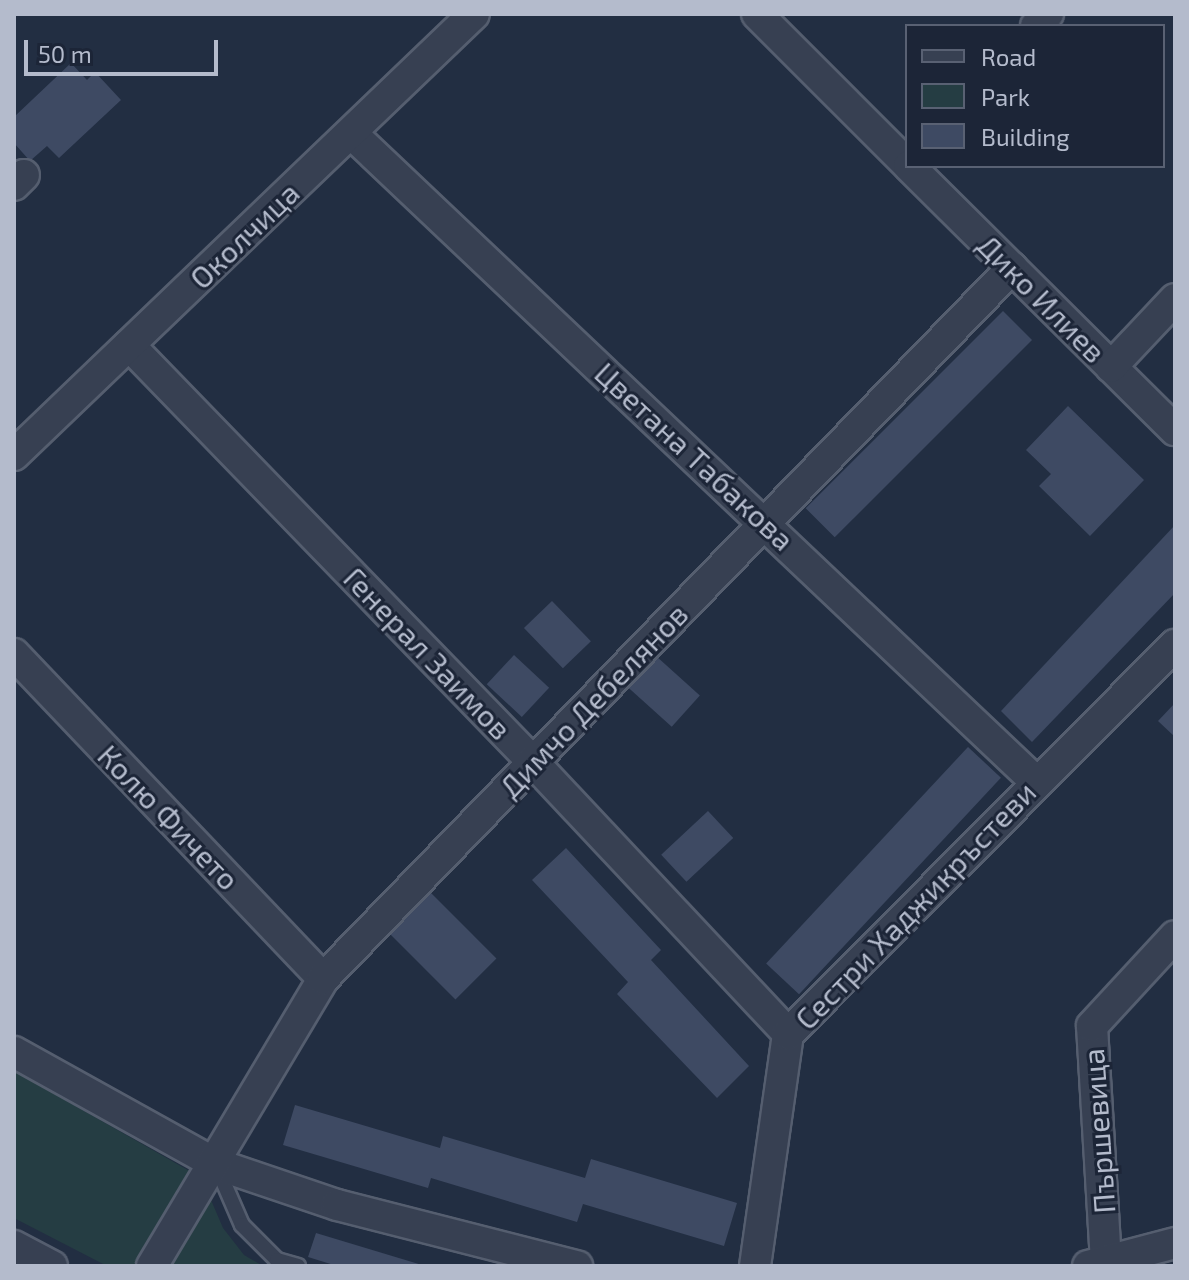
<!DOCTYPE html>
<html>
<head>
<meta charset="utf-8">
<style>
	body { margin:0 }
	#map { position:relative; width:1189px; height:1280px; overflow:hidden; background:#222e42; font-family:"Exo 2",sans-serif }
	div>[style] { position:absolute }
	.green>* { inset:0; background:#253d43 }
	.building>* { inset:0; background:#3e4a63; transform-origin:0 0 }
	.roads { filter:drop-shadow(2px 0 #555e6f) drop-shadow(-2px 0 #555e6f) drop-shadow(0 2px #555e6f) drop-shadow(0 -2px #555e6f) }
	.lane>* { height:14px; margin:-7px; padding:0 7px; transform-origin:7px; border-radius:7px; background:#374052 }
	.street>* { height:30px; margin:-15px; padding:0 15px; transform-origin:15px; border-radius:15px; background:#374052 }
	span { translate:-50% -50%; white-space:nowrap; text-align:center; line-height:1.15; -webkit-text-stroke:6px #1c2537; paint-order:stroke }
	.street-label { font-size:30px; color:#b4bbcc }
	.frame { position:absolute; inset:0; border:16px solid #b4bbcc; pointer-events:none }
	.legend { position:absolute; left:905px; top:24px; width:260px; height:144px; box-sizing:border-box; background:#1c2537; border:2px solid #596173; margin:0; padding:10px 14px; list-style:none; font-size:24px; color:#b4bbcc }
	.legend li { display:flex; align-items:center; gap:16px; height:40px }
	.legend b { width:40px; border:2px solid #596173 }
	.scale { position:absolute; left:24px; top:40px; width:194px; height:36px; box-sizing:border-box; border:4px solid #b4bbcc; border-top:0; padding-left:10px; font-size:24px; line-height:28px; white-space:nowrap; color:#b4bbcc; -webkit-text-stroke:6px #1c2537; paint-order:stroke }
</style>
</head>
<body>
<div id="map">
	<div class="green">
		<i style="clip-path:polygon(14px 1071px,193px 1173px,134px 1266px,107px 1266px,14px 1218px)"></i>
		<i style="clip-path:polygon(211px 1200px,223px 1228px,244px 1255px,263px 1266px,169px 1266px)"></i>
	</div>
	<div class="building">
		<i style="clip-path:polygon(71px 63px,87px 80px,95px 72px,121px 100px,59px 158px,47px 146px,30px 161px,14px 143px,14px 117px)"></i>
		<i style="left:1003px;top:311px;width:41px;height:279px;rotate:45deg"></i>
		<i style="clip-path:polygon(1068px 406px,1144px 480px,1090px 536px,1039px 486px,1051px 474px,1026px 450px)"></i>
		<i style="clip-path:polygon(1175px 525px,1175px 593px,1032px 742px,1001px 711px)"></i>
		<i style="left:552px;top:601px;width:56px;height:39px;rotate:46deg"></i>
		<i style="left:514px;top:655px;width:48px;height:40px;rotate:43deg"></i>
		<i style="left:656px;top:656px;width:59px;height:42px;rotate:42deg"></i>
		<i style="clip-path:polygon(1175px 703px,1175px 737px,1158px 721px)"></i>
		<i style="left:968px;top:747px;width:45px;height:296px;rotate:43deg"></i>
		<i style="left:708px;top:811px;width:37px;height:64px;rotate:47deg"></i>
		<i style="clip-path:polygon(566px 848px,661px 950px,651px 960px,749px 1066px,717px 1098px,617px 994px,628px 982px,532px 880px)"></i>
		<i style="left:430px;top:892px;width:94px;height:58px;rotate:45deg"></i>
		<i style="clip-path:polygon(295px 1105px,440px 1148px,443px 1136px,585px 1178px,591px 1159px,737px 1203px,724px 1246px,583px 1204px,577px 1222px,431px 1178px,428px 1188px,283px 1145px)"></i>
		<i style="clip-path:polygon(316px 1233px,422px 1265px,422px 1266px,337px 1266px,308px 1257px)"></i>
	</div>
	<div class="roads">
		<div class="lane">
			<i style="left:216px;top:1165px;width:65px;rotate:66.6deg"></i>
			<i style="left:242px;top:1225px;width:49px;rotate:45deg"></i>
			<i style="left:277px;top:1260px;width:22px;rotate:16deg"></i>
		</div>
		<div class="street">
			<i style="left:757px;top:14px;width:212px;rotate:45deg"></i>
			<i style="left:1036px;top:26px;width:17px;rotate:-45deg"></i>
			<i style="left:351px;top:133px;width:944px;rotate:43.45deg"></i>
			<i style="left:909px;top:166px;width:375px;rotate:44.8deg"></i>
			<i style="left:14px;top:185px;width:14px;rotate:-45deg"></i>
			<i style="left:129px;top:345px;width:581px;rotate:45.91deg"></i>
			<i style="left:533px;top:762px;width:373px;rotate:46.8deg"></i>
			<i style="left:1111px;top:367px;width:93px;rotate:-46.7deg"></i>
			<i style="left:14px;top:455px;width:637px;rotate:-43.79deg"></i>
			<i style="left:14px;top:654px;width:448px;rotate:46.4deg"></i>
			<i style="left:14px;top:1052px;width:231px;rotate:29deg"></i>
			<i style="left:216px;top:1164px;width:128px;rotate:18.7deg"></i>
			<i style="left:337px;top:1205px;width:248px;rotate:14.3deg"></i>
			<i style="left:14px;top:1246px;width:43px;rotate:27.8deg"></i>
			<i style="left:1106px;top:1262px;width:236px;rotate:-93.4deg"></i>
			<i style="left:1092px;top:1026px;width:122px;rotate:-47.3deg"></i>
			<i style="left:152px;top:1266px;width:334px;rotate:-59.2deg"></i>
			<i style="left:323px;top:979px;width:990px;rotate:-45.9deg"></i>
			<i style="left:755px;top:1266px;width:234px;rotate:-81.9deg"></i>
			<i style="left:788px;top:1034px;width:549px;rotate:-45.15deg"></i>
			<i style="left:1088px;top:1266px;width:90px;rotate:-14.8deg"></i>
		</div>
	</div>
	<div class="street-label">
		<span style="left:244px;top:235px;rotate:-44deg">Околчица</span>
		<span style="left:1042px;top:298px;rotate:45deg">Дико Илиев</span>
		<span style="left:695px;top:456px;rotate:43deg">Цветана Табакова</span>
		<span style="left:428px;top:653px;rotate:46deg">Генерал Заимов</span>
		<span style="left:593px;top:700px;rotate:-46deg">Димчо Дебелянов</span>
		<span style="left:169px;top:817px;rotate:46deg">Колю Фичето</span>
		<span style="left:915px;top:905px;rotate:-46deg">Сестри Хаджикръстеви</span>
		<span style="left:1098px;top:1131px;rotate:-94deg">Пършевица</span>
	</div>
	<div class="frame"></div>
	<ul class="legend">
	<li><b style="height:10px;background:#374052"></b>Road</li>
	<li><b style="height:22px;background:#253d43"></b>Park</li>
	<li><b style="height:22px;background:#3e4a63"></b>Building</li>
	</ul>
	<div class="scale">50 m</div>
</div>
</body>
</html>
